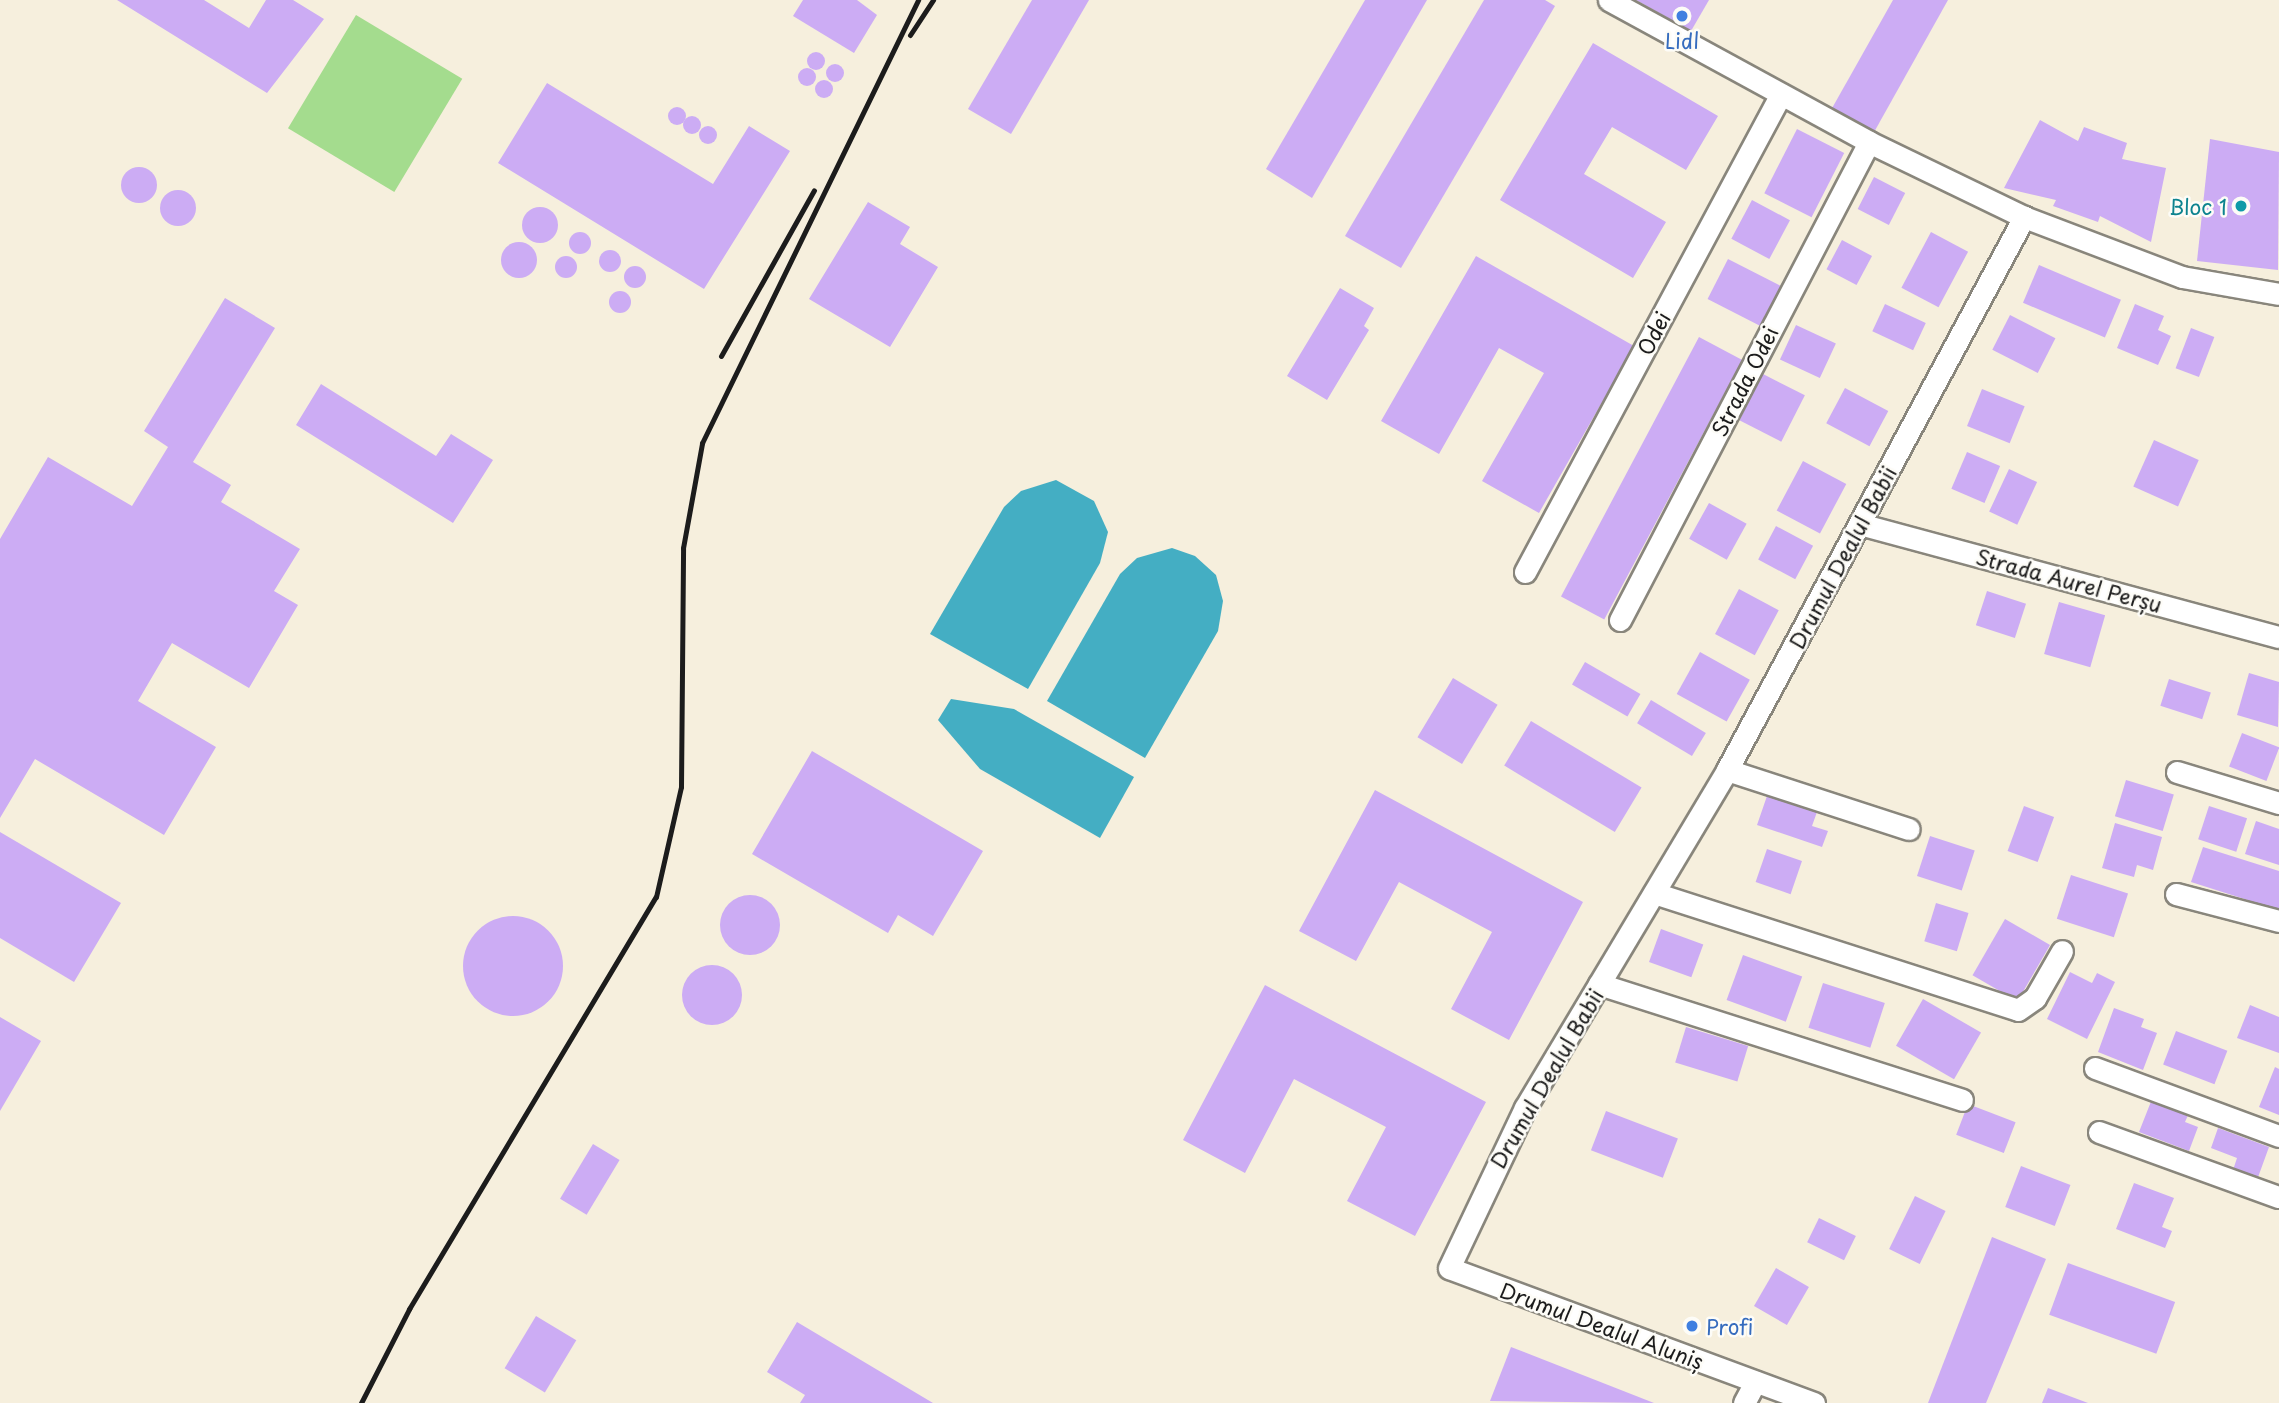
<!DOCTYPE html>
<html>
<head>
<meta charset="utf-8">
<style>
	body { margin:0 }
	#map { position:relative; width:2279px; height:1403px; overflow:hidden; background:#f6efdd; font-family:"Playpen Sans",sans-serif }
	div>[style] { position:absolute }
	.green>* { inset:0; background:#a4dc8e; transform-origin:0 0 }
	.water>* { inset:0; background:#44aec3 }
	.building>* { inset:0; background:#ccacf4; transform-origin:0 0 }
	.round { border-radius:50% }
	.roads { filter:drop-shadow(2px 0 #89867c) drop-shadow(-2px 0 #89867c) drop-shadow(0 2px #89867c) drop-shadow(0 -2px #89867c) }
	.minor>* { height:21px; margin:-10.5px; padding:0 10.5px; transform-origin:10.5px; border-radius:10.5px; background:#fff }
	.rail>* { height:5px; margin:-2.5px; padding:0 2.5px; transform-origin:2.5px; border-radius:2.5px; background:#1c1c1c }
	.dots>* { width:19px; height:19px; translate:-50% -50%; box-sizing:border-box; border:4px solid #fdfcf7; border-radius:50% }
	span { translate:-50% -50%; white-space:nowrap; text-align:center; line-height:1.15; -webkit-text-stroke:5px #fdfcf7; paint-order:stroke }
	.shop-label { font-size:21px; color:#366cbe }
	.left { translate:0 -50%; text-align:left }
	.culture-label { font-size:21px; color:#0d838f }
	.right { translate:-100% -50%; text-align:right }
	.street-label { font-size:21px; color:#1c1c1c }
</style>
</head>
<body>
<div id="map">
	<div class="green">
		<i style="left:356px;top:15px;width:124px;height:132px;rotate:31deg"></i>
	</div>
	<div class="water">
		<i style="clip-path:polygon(1056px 480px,1094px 501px,1108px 532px,1100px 563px,1028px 689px,930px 634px,1004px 507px,1021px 491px)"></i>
		<i style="clip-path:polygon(1172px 548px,1195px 556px,1216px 575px,1223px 601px,1218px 631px,1145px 758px,1047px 701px,1120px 574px,1137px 558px)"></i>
		<i style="clip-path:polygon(951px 699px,1014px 709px,1134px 777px,1100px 838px,980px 769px,938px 720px)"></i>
	</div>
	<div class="building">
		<i style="clip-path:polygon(117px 0,204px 0,249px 28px,266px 0,293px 0,324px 19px,267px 93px)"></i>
		<i style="clip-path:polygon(803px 0,857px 0,877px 15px,854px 53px,793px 16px)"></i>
		<i style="clip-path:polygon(1032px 0,1089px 0,1011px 134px,968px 109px)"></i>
		<i style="clip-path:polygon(1365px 0,1427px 0,1312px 198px,1266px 169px)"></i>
		<i style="clip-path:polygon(1484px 0,1545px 0,1555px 6px,1401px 268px,1345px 236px)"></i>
		<i style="clip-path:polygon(1636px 0,1709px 0,1691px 31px)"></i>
		<i style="clip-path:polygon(1893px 0,1948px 0,1873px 134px,1831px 110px)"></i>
		<i style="clip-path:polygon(1593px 43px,1718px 116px,1686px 170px,1612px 127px,1584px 174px,1666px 222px,1633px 278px,1500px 200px)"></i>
		<i class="round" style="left:807px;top:52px;width:18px;height:18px"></i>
		<i class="round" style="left:826px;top:64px;width:18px;height:18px"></i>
		<i class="round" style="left:798px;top:68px;width:18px;height:18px"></i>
		<i class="round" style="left:815px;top:80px;width:18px;height:18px"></i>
		<i style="clip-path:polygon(547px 83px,713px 184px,749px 126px,790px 151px,704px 289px,498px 163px)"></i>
		<i class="round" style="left:668px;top:107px;width:18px;height:18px"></i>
		<i class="round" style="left:683px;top:116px;width:18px;height:18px"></i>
		<i style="clip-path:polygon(2040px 120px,2078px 141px,2084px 127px,2127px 143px,2122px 159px,2166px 168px,2151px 242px,2100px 216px,2098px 222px,2053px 206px,2056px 200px,2004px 188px)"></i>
		<i class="round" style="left:699px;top:126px;width:18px;height:18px"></i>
		<i style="left:1797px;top:129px;width:53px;height:72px;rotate:27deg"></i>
		<i style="clip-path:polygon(2210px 139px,2279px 152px,2278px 270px,2197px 261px)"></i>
		<i class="round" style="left:121px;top:167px;width:36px;height:36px"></i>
		<i style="left:1874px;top:177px;width:35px;height:36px;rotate:27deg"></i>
		<i class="round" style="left:160px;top:190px;width:36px;height:36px"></i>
		<i style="left:1752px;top:200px;width:43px;height:44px;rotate:28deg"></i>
		<i style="clip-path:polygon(868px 202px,910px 227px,900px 244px,938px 267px,890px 347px,809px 299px)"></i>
		<i class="round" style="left:522px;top:207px;width:36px;height:36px"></i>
		<i style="left:1931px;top:232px;width:42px;height:63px;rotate:28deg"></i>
		<i class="round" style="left:569px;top:232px;width:22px;height:22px"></i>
		<i style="left:1842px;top:240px;width:34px;height:33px;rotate:28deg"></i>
		<i class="round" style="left:501px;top:242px;width:36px;height:36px"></i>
		<i class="round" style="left:599px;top:250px;width:22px;height:22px"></i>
		<i style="clip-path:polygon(1476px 256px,1634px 346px,1539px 513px,1482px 481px,1544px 373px,1499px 348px,1439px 454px,1381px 421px)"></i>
		<i class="round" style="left:555px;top:256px;width:22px;height:22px"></i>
		<i style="left:1728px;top:259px;width:62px;height:45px;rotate:27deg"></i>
		<i style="left:2039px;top:265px;width:89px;height:41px;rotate:23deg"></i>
		<i class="round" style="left:624px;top:266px;width:22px;height:22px"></i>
		<i style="clip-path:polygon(1340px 288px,1374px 308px,1364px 326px,1369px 330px,1327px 400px,1287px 376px)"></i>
		<i class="round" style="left:609px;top:291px;width:22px;height:22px"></i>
		<i style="clip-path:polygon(225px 298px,275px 328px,193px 462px,231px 485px,221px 502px,300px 549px,274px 591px,298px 605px,249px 688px,172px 643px,138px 701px,216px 747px,164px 835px,35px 759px,0 818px,0 539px,48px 457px,132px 506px,168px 447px,144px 431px)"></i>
		<i style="left:1885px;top:304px;width:45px;height:30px;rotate:25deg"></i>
		<i style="clip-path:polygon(2135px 304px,2164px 316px,2158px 330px,2171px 336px,2158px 365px,2117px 348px)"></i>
		<i style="left:2010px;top:315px;width:51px;height:39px;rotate:27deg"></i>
		<i style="left:1796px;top:325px;width:44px;height:38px;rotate:25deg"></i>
		<i style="left:2191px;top:328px;width:25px;height:43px;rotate:21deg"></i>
		<i style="left:1699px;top:337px;width:49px;height:294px;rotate:28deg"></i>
		<i style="left:1763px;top:374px;width:47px;height:52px;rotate:27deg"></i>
		<i style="clip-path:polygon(321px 384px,436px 456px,451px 434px,493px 460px,453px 523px,296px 425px)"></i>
		<i style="left:1845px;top:388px;width:49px;height:40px;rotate:28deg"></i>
		<i style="left:1982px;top:389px;width:46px;height:40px;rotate:22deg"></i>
		<i style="left:2154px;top:440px;width:49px;height:51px;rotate:24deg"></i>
		<i style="left:1967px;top:452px;width:36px;height:40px;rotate:23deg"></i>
		<i style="left:1803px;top:461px;width:49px;height:56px;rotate:28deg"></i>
		<i style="left:2009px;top:469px;width:31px;height:47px;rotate:25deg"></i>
		<i style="left:1709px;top:503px;width:43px;height:41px;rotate:29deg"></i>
		<i style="left:1776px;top:526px;width:42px;height:38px;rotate:28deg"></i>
		<i style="left:1739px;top:589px;width:45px;height:51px;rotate:28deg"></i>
		<i style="left:1987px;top:591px;width:41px;height:36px;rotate:18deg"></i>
		<i style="left:2059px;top:602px;width:48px;height:54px;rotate:16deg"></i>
		<i style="left:1700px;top:652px;width:57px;height:48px;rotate:29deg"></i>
		<i style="left:1585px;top:662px;width:64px;height:26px;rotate:30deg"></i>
		<i style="clip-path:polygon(2249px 673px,2279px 682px,2278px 727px,2237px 715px)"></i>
		<i style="left:1453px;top:678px;width:52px;height:69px;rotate:31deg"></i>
		<i style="left:2169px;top:679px;width:44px;height:28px;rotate:18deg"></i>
		<i style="left:1651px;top:700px;width:64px;height:27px;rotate:31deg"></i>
		<i style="left:1531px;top:721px;width:129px;height:52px;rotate:31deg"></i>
		<i style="left:2242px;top:733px;width:40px;height:36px;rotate:21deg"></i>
		<i style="clip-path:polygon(812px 751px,983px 851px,933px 936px,898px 915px,888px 933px,752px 854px)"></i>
		<i style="left:2126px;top:780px;width:50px;height:38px;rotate:17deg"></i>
		<i style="clip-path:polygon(1375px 790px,1583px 902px,1509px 1040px,1451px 1009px,1492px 932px,1399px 882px,1356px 961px,1299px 931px)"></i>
		<i style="clip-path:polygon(1767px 796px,1817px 812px,1812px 826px,1828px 831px,1822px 847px,1757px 825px)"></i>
		<i style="left:2024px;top:806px;width:32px;height:48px;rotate:20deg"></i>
		<i style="left:2209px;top:806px;width:40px;height:35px;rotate:18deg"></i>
		<i style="clip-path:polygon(2256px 821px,2279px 829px,2279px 865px,2245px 854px)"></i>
		<i style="clip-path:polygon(2115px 823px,2162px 837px,2153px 870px,2137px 865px,2134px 877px,2102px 868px)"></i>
		<i style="clip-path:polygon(0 832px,121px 903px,74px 982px,0 938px)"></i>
		<i style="left:1930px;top:836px;width:47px;height:42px;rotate:18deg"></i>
		<i style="clip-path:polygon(2203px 847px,2279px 871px,2279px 910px,2191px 882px)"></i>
		<i style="left:1767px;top:849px;width:37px;height:35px;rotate:19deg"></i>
		<i style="left:2071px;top:875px;width:60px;height:46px;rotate:18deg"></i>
		<i class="round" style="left:720px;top:895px;width:60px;height:60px"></i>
		<i style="left:1936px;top:903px;width:34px;height:40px;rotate:17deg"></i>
		<i class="round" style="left:463px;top:916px;width:100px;height:100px"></i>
		<i style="left:2005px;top:919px;width:52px;height:65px;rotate:30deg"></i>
		<i style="left:1661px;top:929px;width:45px;height:35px;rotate:20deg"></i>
		<i style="left:1743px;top:955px;width:63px;height:48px;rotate:20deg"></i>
		<i class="round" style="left:682px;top:965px;width:60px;height:60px"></i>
		<i style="clip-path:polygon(2070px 972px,2092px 983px,2097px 973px,2115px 982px,2087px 1039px,2047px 1019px)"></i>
		<i style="left:1823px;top:983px;width:65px;height:47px;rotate:18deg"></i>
		<i style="clip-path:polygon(1265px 985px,1486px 1102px,1415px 1236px,1347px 1201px,1386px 1127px,1294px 1079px,1245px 1173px,1183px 1140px)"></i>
		<i style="left:1923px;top:999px;width:67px;height:54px;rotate:30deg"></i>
		<i style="clip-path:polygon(2250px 1005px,2279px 1017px,2279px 1053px,2237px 1038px)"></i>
		<i style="clip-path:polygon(2114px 1008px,2144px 1019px,2141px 1027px,2157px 1033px,2143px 1070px,2098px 1052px)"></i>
		<i style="clip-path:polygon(0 1017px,41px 1041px,0 1111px)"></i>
		<i style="left:1686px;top:1027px;width:65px;height:37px;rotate:17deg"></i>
		<i style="left:2176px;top:1031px;width:55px;height:36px;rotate:21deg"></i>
		<i style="clip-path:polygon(2275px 1067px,2279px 1069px,2279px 1115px,2259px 1107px)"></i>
		<i style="clip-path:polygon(2152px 1099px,2189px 1113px,2185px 1122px,2198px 1127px,2189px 1151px,2139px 1132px)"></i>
		<i style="left:1968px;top:1104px;width:51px;height:33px;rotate:21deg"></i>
		<i style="left:1606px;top:1111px;width:77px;height:42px;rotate:21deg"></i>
		<i style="clip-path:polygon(2218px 1128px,2269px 1147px,2257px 1180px,2233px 1170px,2237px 1158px,2211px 1148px)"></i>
		<i style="left:593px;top:1144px;width:31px;height:64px;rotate:31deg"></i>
		<i style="left:2021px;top:1166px;width:53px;height:44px;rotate:21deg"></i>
		<i style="clip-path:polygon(2134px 1183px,2174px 1198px,2162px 1227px,2172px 1231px,2165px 1248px,2116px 1229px)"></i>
		<i style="left:1915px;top:1196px;width:34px;height:59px;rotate:26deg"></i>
		<i style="left:1819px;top:1218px;width:41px;height:27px;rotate:26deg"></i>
		<i style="clip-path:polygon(1992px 1237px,2046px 1259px,1986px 1403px,1928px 1403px)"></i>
		<i style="left:2068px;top:1263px;width:114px;height:55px;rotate:20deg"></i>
		<i style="left:1776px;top:1268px;width:38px;height:44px;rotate:30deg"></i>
		<i style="left:536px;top:1316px;width:47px;height:61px;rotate:31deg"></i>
		<i style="clip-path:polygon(797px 1322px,933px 1403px,800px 1403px,805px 1395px,767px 1372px)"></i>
		<i style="clip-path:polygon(1511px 1347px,1654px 1403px,1490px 1401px)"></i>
		<i style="clip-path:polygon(2048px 1388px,2088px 1403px,2042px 1403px)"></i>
	</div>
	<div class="roads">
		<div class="minor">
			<i style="left:1609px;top:0;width:296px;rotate:28.6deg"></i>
			<i style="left:1869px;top:142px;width:172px;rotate:25.8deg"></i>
			<i style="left:2024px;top:217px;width:169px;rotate:20.8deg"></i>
			<i style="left:2182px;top:277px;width:98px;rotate:9.9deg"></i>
			<i style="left:1860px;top:524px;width:434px;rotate:15.1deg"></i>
			<i style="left:1525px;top:572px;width:542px;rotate:-61.83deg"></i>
			<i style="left:1620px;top:620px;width:539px;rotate:-62.48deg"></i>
			<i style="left:1727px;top:770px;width:191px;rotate:18deg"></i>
			<i style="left:2177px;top:772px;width:107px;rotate:16.9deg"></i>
			<i style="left:1654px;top:893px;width:382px;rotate:17.8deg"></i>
			<i style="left:2018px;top:1010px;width:21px;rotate:-35deg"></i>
			<i style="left:2035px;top:998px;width:54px;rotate:-60.1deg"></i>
			<i style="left:2176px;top:894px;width:106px;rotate:14.7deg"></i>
			<i style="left:1599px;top:984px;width:381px;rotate:17.7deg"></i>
			<i style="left:2095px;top:1068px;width:196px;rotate:20.3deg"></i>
			<i style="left:2099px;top:1132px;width:191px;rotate:19.9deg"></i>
			<i style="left:1744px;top:1403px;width:24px;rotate:-62deg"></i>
			<i style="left:1814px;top:1403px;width:389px;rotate:-159.7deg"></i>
			<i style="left:1449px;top:1268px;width:177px;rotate:-64.6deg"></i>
			<i style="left:1525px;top:1108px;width:394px;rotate:-59.1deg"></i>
			<i style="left:1727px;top:770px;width:628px;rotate:-61.76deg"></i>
		</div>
	</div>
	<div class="rail">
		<i style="left:910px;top:35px;width:42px;rotate:-56.7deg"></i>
		<i style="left:721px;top:356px;width:190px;rotate:-60.7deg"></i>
		<i style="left:361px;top:1403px;width:106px;rotate:-62.9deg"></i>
		<i style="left:409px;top:1309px;width:480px;rotate:-59.1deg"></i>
		<i style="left:656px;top:897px;width:113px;rotate:-77.2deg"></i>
		<i style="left:681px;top:787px;width:239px;rotate:-89.5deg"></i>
		<i style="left:683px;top:548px;width:107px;rotate:-79.7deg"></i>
		<i style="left:702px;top:443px;width:493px;rotate:-64deg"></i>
	</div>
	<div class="dots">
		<i style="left:1682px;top:16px;background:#3f7fe0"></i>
		<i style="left:2241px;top:206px;background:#0f9aa8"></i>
		<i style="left:1692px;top:1326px;background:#3f7fe0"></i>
	</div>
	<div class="shop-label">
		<span style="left:1682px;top:40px">Lidl</span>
		<span class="left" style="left:1706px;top:1326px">Profi</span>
	</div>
	<div class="culture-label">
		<span class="right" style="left:2227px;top:206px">Bloc 1</span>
	</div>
	<div class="street-label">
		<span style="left:1653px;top:333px;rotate:-62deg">Odei</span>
		<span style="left:1744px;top:381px;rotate:-63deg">Strada Odei</span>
		<span style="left:1842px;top:557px;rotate:-62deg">Drumul Dealul Babii</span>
		<span style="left:2069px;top:580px;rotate:15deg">Strada Aurel Perșu</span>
		<span style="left:1546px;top:1078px;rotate:-60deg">Drumul Dealul Babii</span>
		<span style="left:1602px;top:1325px;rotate:20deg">Drumul Dealul Aluniș</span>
	</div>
</div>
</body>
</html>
